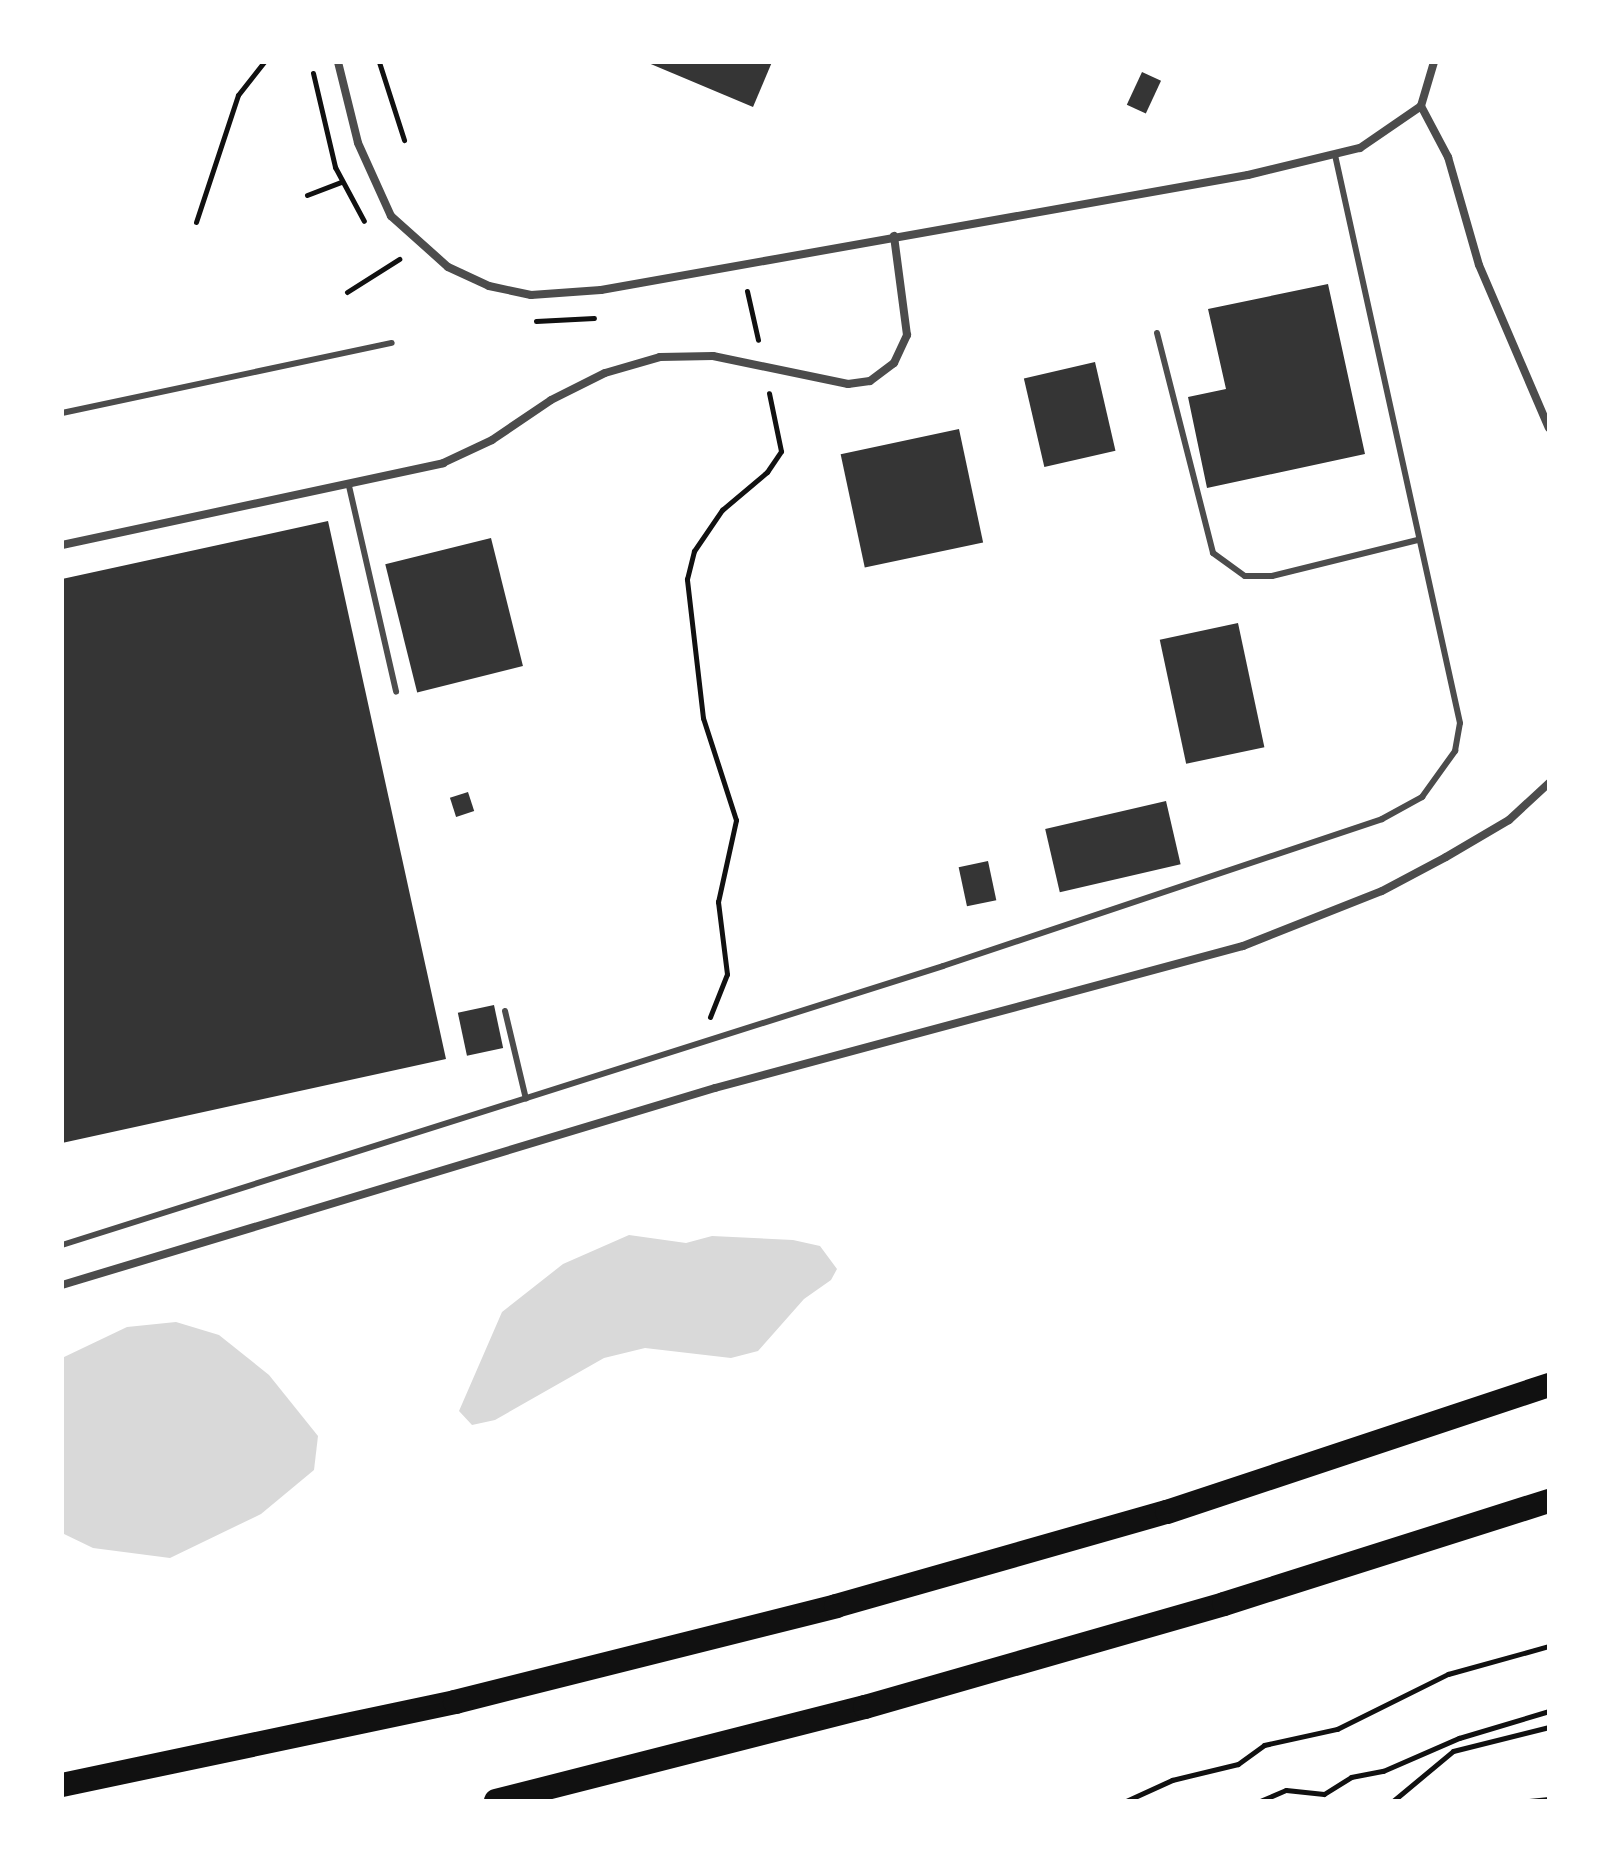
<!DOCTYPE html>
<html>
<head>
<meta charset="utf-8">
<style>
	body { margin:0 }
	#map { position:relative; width:1611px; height:1863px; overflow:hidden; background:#fff; font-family:"IBM Plex Sans",sans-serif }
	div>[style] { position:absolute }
	.water>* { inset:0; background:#d9d9d9 }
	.building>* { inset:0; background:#353535; transform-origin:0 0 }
	.path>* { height:5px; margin:-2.5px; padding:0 2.5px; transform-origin:2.5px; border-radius:2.5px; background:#111 }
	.service>* { height:6px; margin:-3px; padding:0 3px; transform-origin:3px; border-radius:3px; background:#4c4c4c }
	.minor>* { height:8px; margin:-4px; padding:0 4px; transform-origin:4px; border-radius:4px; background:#4c4c4c }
	.motorway>* { height:24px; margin:-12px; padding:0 12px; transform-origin:12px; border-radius:12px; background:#111 }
	span { translate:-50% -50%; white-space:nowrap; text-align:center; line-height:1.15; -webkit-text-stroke:6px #fff; paint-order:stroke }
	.frame { position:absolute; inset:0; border:64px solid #fff; pointer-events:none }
</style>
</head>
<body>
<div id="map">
	<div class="water">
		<i style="clip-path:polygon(629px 1235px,686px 1243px,712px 1236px,793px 1240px,820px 1246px,837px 1269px,831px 1280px,804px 1299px,758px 1351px,731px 1358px,645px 1348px,604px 1358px,495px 1420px,472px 1425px,459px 1411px,502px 1312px,563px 1264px)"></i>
		<i style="clip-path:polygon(176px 1322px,219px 1335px,269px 1375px,318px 1436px,314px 1470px,261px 1514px,170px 1558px,93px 1548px,62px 1533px,62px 1358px,127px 1327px)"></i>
	</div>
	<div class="building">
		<i style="clip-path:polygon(646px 62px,772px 62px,753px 107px)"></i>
		<i style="left:1142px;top:72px;width:21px;height:36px;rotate:25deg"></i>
		<i style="clip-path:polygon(1328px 284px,1365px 454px,1207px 488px,1188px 397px,1226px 389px,1208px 309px)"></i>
		<i style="left:1095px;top:362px;width:91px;height:73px;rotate:77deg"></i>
		<i style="left:959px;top:429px;width:116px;height:121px;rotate:78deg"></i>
		<i style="clip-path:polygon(328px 521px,446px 1059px,62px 1143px,62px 579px)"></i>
		<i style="left:491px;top:538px;width:132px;height:109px;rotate:76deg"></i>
		<i style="left:1238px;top:623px;width:127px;height:80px;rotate:78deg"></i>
		<i style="left:468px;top:792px;width:20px;height:19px;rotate:72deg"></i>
		<i style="left:1166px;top:801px;width:65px;height:124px;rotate:77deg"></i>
		<i style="left:988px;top:861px;width:40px;height:30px;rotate:78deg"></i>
		<i style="left:494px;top:1005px;width:44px;height:37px;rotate:78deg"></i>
	</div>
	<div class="path">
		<i style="left:379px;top:62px;width:82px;rotate:72.2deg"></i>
		<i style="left:313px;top:73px;width:97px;rotate:76.8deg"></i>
		<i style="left:335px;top:167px;width:61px;rotate:61.8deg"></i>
		<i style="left:307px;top:195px;width:36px;rotate:-21deg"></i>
		<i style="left:196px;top:222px;width:134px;rotate:-71.7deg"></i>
		<i style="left:238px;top:95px;width:42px;rotate:-51.8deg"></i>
		<i style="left:747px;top:291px;width:50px;rotate:77.3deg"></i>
		<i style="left:347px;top:292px;width:62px;rotate:-32.4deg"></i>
		<i style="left:536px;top:321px;width:58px;rotate:-3deg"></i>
		<i style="left:710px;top:1017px;width:46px;rotate:-68.4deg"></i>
		<i style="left:727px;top:974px;width:73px;rotate:-97.1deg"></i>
		<i style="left:718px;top:902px;width:84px;rotate:-77.6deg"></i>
		<i style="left:736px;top:820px;width:107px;rotate:-107.9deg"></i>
		<i style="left:703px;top:718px;width:140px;rotate:-96.6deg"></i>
		<i style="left:687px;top:579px;width:29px;rotate:-76deg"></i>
		<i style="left:694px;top:551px;width:50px;rotate:-55.7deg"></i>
		<i style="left:722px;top:510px;width:59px;rotate:-40.2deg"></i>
		<i style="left:767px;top:472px;width:25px;rotate:-56deg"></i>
		<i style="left:781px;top:451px;width:59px;rotate:-101.7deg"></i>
		<i style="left:1126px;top:1801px;width:51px;rotate:-24.5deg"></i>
		<i style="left:1172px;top:1780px;width:68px;rotate:-13.6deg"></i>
		<i style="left:1238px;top:1764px;width:32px;rotate:-36deg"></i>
		<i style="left:1264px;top:1745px;width:75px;rotate:-12.4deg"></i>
		<i style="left:1337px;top:1729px;width:124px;rotate:-26.4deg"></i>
		<i style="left:1448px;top:1674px;width:105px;rotate:-15.5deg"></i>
		<i style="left:1260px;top:1801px;width:28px;rotate:-23deg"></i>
		<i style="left:1286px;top:1790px;width:38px;rotate:6deg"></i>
		<i style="left:1324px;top:1794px;width:32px;rotate:-32deg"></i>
		<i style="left:1351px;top:1777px;width:33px;rotate:-11deg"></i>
		<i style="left:1383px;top:1771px;width:83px;rotate:-23.5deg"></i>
		<i style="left:1459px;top:1738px;width:94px;rotate:-16.7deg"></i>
		<i style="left:1393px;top:1801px;width:78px;rotate:-39.8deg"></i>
		<i style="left:1453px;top:1751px;width:99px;rotate:-14deg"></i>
		<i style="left:1529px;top:1801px;width:20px;rotate:-6deg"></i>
	</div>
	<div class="service">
		<i style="left:1157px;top:333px;width:227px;rotate:75.7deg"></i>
		<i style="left:1213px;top:553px;width:39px;rotate:36deg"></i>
		<i style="left:1245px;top:576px;width:27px"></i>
		<i style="left:1272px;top:576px;width:150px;rotate:-13.9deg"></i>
		<i style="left:62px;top:413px;width:337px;rotate:-12deg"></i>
		<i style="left:349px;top:486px;width:211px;rotate:77.1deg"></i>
		<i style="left:505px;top:1011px;width:90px;rotate:76.6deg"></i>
		<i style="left:62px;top:1245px;width:924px;rotate:-17.57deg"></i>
		<i style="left:943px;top:966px;width:463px;rotate:-18.5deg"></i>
		<i style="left:1382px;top:819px;width:46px;rotate:-28.8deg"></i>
		<i style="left:1422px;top:797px;width:57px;rotate:-54.3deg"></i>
		<i style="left:1455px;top:751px;width:28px;rotate:-80deg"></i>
		<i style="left:1460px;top:723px;width:582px;rotate:-102.41deg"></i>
	</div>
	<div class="minor">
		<i style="left:338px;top:62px;width:83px;rotate:76.1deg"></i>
		<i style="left:358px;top:143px;width:80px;rotate:65.7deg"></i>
		<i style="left:391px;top:216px;width:76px;rotate:41.8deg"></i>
		<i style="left:448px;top:267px;width:45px;rotate:24.9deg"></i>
		<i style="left:489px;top:286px;width:43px;rotate:12.1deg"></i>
		<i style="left:531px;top:295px;width:70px;rotate:-4.1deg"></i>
		<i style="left:601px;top:290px;width:657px;rotate:-10.08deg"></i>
		<i style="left:1248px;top:175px;width:115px;rotate:-13.6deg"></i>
		<i style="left:1360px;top:148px;width:74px;rotate:-34.5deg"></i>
		<i style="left:1434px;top:62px;width:46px;rotate:106.5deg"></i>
		<i style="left:1421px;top:106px;width:58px;rotate:62.1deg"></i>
		<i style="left:1448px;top:157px;width:112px;rotate:74deg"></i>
		<i style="left:1479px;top:265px;width:177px;rotate:66.8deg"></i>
		<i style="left:62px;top:545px;width:390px;rotate:-12.1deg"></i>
		<i style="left:443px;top:463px;width:54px;rotate:-25.1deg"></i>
		<i style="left:492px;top:440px;width:71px;rotate:-34.1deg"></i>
		<i style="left:551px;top:400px;width:60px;rotate:-26.6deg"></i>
		<i style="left:605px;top:373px;width:57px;rotate:-16.2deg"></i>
		<i style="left:660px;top:357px;width:53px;rotate:-1.1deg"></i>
		<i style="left:713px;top:356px;width:138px;rotate:11.7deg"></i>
		<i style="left:848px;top:384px;width:22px;rotate:-8deg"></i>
		<i style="left:870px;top:381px;width:30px;rotate:-37deg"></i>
		<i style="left:894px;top:363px;width:31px;rotate:-65deg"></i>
		<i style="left:907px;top:335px;width:100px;rotate:-97.5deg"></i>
		<i style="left:62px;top:1285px;width:682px;rotate:-16.79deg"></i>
		<i style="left:715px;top:1088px;width:547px;rotate:-15.05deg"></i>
		<i style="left:1243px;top:946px;width:149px;rotate:-21.6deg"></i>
		<i style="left:1382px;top:891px;width:72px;rotate:-28deg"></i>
		<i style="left:1446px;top:857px;width:73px;rotate:-30.4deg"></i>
		<i style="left:1509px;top:820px;width:54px;rotate:-42.8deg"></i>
	</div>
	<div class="motorway">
		<i style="left:62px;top:1785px;width:402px;rotate:-11.9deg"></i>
		<i style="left:455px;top:1702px;width:393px;rotate:-14.1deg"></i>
		<i style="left:836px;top:1606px;width:344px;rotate:-15.9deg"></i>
		<i style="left:1167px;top:1512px;width:403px;rotate:-18.4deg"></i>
		<i style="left:496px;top:1801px;width:381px;rotate:-14.3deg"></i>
		<i style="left:865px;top:1707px;width:373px;rotate:-16deg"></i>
		<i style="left:1224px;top:1604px;width:341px;rotate:-17.6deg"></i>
	</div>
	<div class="frame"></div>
</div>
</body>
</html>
